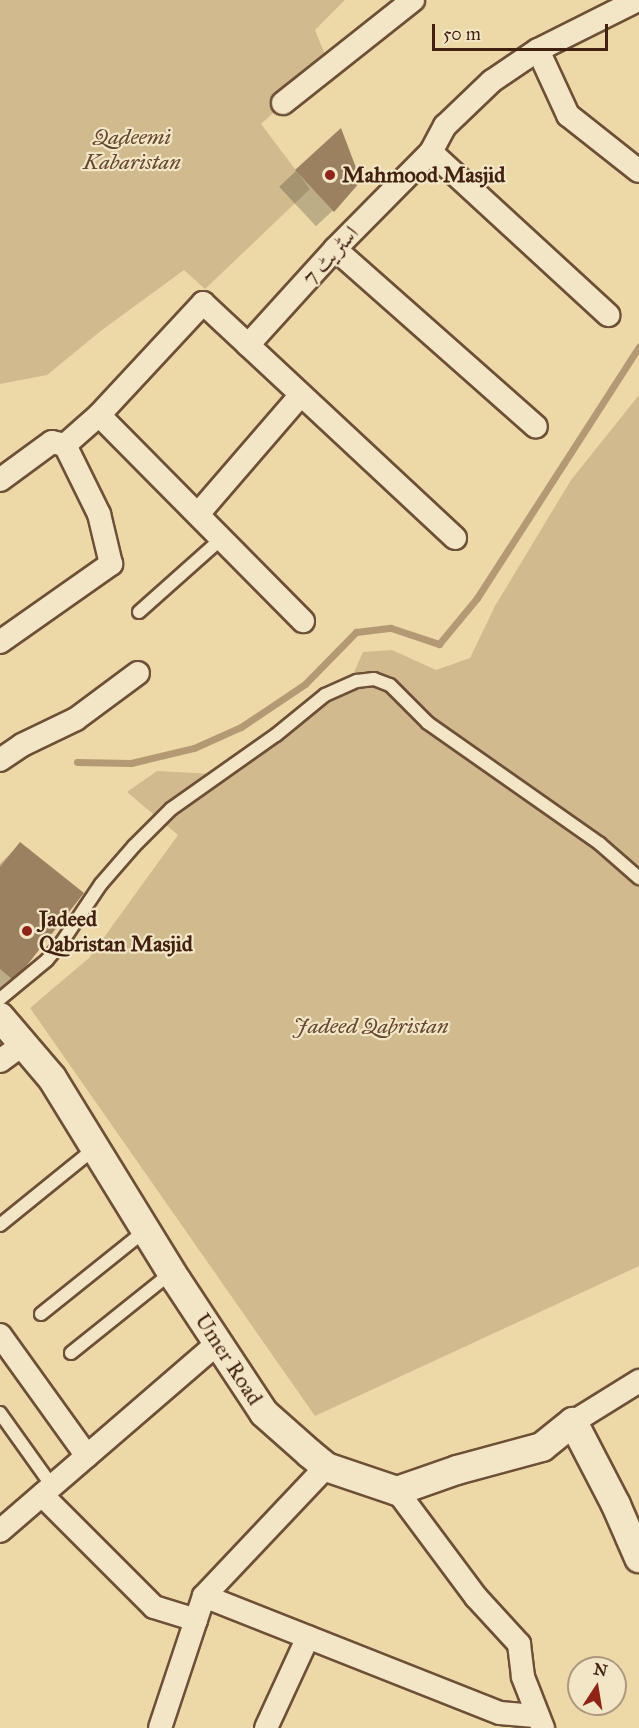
<!DOCTYPE html>
<html>
<head>
<meta charset="utf-8">
<style>
	body { margin:0 }
	#map { position:relative; width:639px; height:1728px; overflow:hidden; background:#edd9a8; font-family:"IM FELL Great Primer",Amiri,serif }
	div>[style] { position:absolute }
	.green>* { inset:0; background:#d0ba8e }
	.shadow>* { inset:0; background:#0003; transform-origin:0 0 }
	.stream>* { height:7px; margin:-3.5px; padding:0 3.5px; transform-origin:3.5px; border-radius:3.5px; background:#b39a75 }
	.building>* { inset:0; background:#9b8160 }
	.roads { filter:drop-shadow(2px 0 #6e4f37) drop-shadow(-2px 0 #6e4f37) drop-shadow(0 2px #6e4f37) drop-shadow(0 -2px #6e4f37) }
	.service>* { height:12px; margin:-6px; padding:0 6px; transform-origin:6px; border-radius:6px; background:#f3e6c6 }
	.minor>* { height:22px; margin:-11px; padding:0 11px; transform-origin:11px; border-radius:11px; background:#f3e6c6 }
	.tertiary>* { height:28px; margin:-14px; padding:0 14px; transform-origin:14px; border-radius:14px; background:#f3e6c6 }
	.dots>* { width:16px; height:16px; translate:-50% -50%; box-sizing:border-box; border:3px solid #f3e6c6; border-radius:50% }
	span { translate:-50% -50%; white-space:nowrap; text-align:center; line-height:1.15; -webkit-text-stroke:4.5px #f3e6c6; paint-order:stroke }
	.park-label { font-size:22px; color:#664730; font-style:italic }
	.poi-label { font-size:22px; color:#432111; font-weight:700 }
	.left { translate:0 -50%; text-align:left }
	.street-label { font-size:22px; color:#432111 }
	.north { position:absolute; left:567px; top:1656px; width:60px; height:60px; box-sizing:border-box; background:#f3e6c6; border:2px solid #ad977e; border-radius:50%; rotate:12deg; font-size:16px; font-weight:700; line-height:24px; text-align:center; color:#432111 }
	.north::after { content:''; display:block; margin:auto; width:21px; height:27px; background:#8f2418; clip-path:polygon(50% 0,100% 100%,50% 72%,0 100%) }
	.scale { position:absolute; left:432px; top:24px; width:176px; height:27px; box-sizing:border-box; border:3px solid #432111; border-top:0; padding-left:8px; font-size:18px; line-height:21px; white-space:nowrap; color:#432111; -webkit-text-stroke:4px #f3e6c6; paint-order:stroke }
</style>
</head>
<body>
<div id="map">
	<div class="green">
		<i style="clip-path:polygon(0 0,345px 0,315px 30px,328px 62px,261px 124px,310px 189px,205px 289px,184px 270px,102px 330px,47px 375px,0 384px)"></i>
		<i style="clip-path:polygon(639px 395px,639px 1266px,315px 1416px,30px 1008px,89px 958px,178px 835px,127px 792px,157px 771px,214px 774px,347px 688px,363px 652px,392px 650px,436px 670px,470px 658px,495px 606px,571px 480px)"></i>
	</div>
	<div class="shadow">
		<i style="left:296px;top:171px;width:54px;height:23px;rotate:47deg"></i>
		<i style="clip-path:polygon(20px 844px,22px 968px,0 990px,0 864px)"></i>
	</div>
	<div class="stream">
		<i style="left:77px;top:762px;width:54px;rotate:1.1deg"></i>
		<i style="left:131px;top:763px;width:65px;rotate:-13.4deg"></i>
		<i style="left:194px;top:748px;width:51px;rotate:-24.1deg"></i>
		<i style="left:241px;top:727px;width:77px;rotate:-33.9deg"></i>
		<i style="left:305px;top:684px;width:73px;rotate:-45.6deg"></i>
		<i style="left:356px;top:632px;width:35px;rotate:-7deg"></i>
		<i style="left:391px;top:628px;width:51px;rotate:18.4deg"></i>
		<i style="left:439px;top:644px;width:60px;rotate:-50.4deg"></i>
		<i style="left:477px;top:598px;width:299px;rotate:-57.2deg"></i>
	</div>
	<div class="building">
		<i style="clip-path:polygon(341px 128px,361px 181px,334px 212px,295px 170px)"></i>
		<i style="clip-path:polygon(20px 842px,84px 893px,24px 969px,12px 979px,0 969px,0 867px)"></i>
	</div>
	<div class="roads">
		<div class="service">
			<i style="left:139px;top:612px;width:111px;rotate:-41.7deg"></i>
			<i style="left:0;top:999px;width:61px;rotate:-39.7deg"></i>
			<i style="left:47px;top:960px;width:23px;rotate:-50deg"></i>
			<i style="left:62px;top:942px;width:70px;rotate:-56.1deg"></i>
			<i style="left:101px;top:884px;width:50px;rotate:-49deg"></i>
			<i style="left:134px;top:846px;width:52px;rotate:-45deg"></i>
			<i style="left:171px;top:809px;width:128px;rotate:-35.2deg"></i>
			<i style="left:276px;top:735px;width:63px;rotate:-39.2deg"></i>
			<i style="left:325px;top:695px;width:35px;rotate:-24deg"></i>
			<i style="left:357px;top:681px;width:17px;rotate:-7deg"></i>
			<i style="left:374px;top:679px;width:17px;rotate:21deg"></i>
			<i style="left:390px;top:685px;width:54px;rotate:45deg"></i>
			<i style="left:428px;top:723px;width:210px;rotate:35.1deg"></i>
			<i style="left:600px;top:844px;width:52px;rotate:41.1deg"></i>
			<i style="left:0;top:1225px;width:122px;rotate:-39deg"></i>
			<i style="left:41px;top:1314px;width:134px;rotate:-38.7deg"></i>
			<i style="left:71px;top:1353px;width:129px;rotate:-38.7deg"></i>
			<i style="left:0;top:1413px;width:90px;rotate:54.5deg"></i>
		</div>
		<div class="minor">
			<i style="left:538px;top:50px;width:72px;rotate:65.2deg"></i>
			<i style="left:568px;top:115px;width:90px;rotate:38.3deg"></i>
			<i style="left:283px;top:103px;width:166px;rotate:-38.4deg"></i>
			<i style="left:431px;top:152px;width:241px;rotate:42.6deg"></i>
			<i style="left:335px;top:249px;width:268px;rotate:41.5deg"></i>
			<i style="left:99px;top:415px;width:290px;rotate:45.3deg"></i>
			<i style="left:0;top:480px;width:64px;rotate:-36.2deg"></i>
			<i style="left:52px;top:442px;width:13px;rotate:13deg"></i>
			<i style="left:65px;top:445px;width:45px;rotate:-41.4deg"></i>
			<i style="left:99px;top:415px;width:153px;rotate:-47.1deg"></i>
			<i style="left:203px;top:303px;width:62px;rotate:43deg"></i>
			<i style="left:198px;top:514px;width:156px;rotate:-49.2deg"></i>
			<i style="left:455px;top:538px;width:283px;rotate:-137deg"></i>
			<i style="left:248px;top:345px;width:130px;rotate:-47.8deg"></i>
			<i style="left:335px;top:249px;width:136px;rotate:-45.3deg"></i>
			<i style="left:431px;top:152px;width:30px;rotate:-62deg"></i>
			<i style="left:445px;top:126px;width:65px;rotate:-43.8deg"></i>
			<i style="left:492px;top:81px;width:55px;rotate:-34deg"></i>
			<i style="left:538px;top:50px;width:112px;rotate:-26.6deg"></i>
			<i style="left:0;top:642px;width:136px;rotate:-35.1deg"></i>
			<i style="left:111px;top:564px;width:51px;rotate:-103.5deg"></i>
			<i style="left:99px;top:514px;width:77px;rotate:-116.2deg"></i>
			<i style="left:0;top:760px;width:27px;rotate:-34deg"></i>
			<i style="left:22px;top:745px;width:60px;rotate:-25.7deg"></i>
			<i style="left:76px;top:719px;width:77px;rotate:-36.6deg"></i>
			<i style="left:0;top:1061px;width:29px;rotate:-36deg"></i>
			<i style="left:0;top:1335px;width:149px;rotate:54.3deg"></i>
			<i style="left:573px;top:1422px;width:78px;rotate:-31.8deg"></i>
			<i style="left:397px;top:1491px;width:132px;rotate:53.3deg"></i>
			<i style="left:476px;top:1597px;width:64px;rotate:47.5deg"></i>
			<i style="left:519px;top:1644px;width:33px;rotate:83deg"></i>
			<i style="left:523px;top:1677px;width:55px;rotate:68.6deg"></i>
			<i style="left:42px;top:1495px;width:158px;rotate:45deg"></i>
			<i style="left:154px;top:1607px;width:44px;rotate:17.2deg"></i>
			<i style="left:0;top:1531px;width:288px;rotate:-40.8deg"></i>
			<i style="left:204px;top:1596px;width:318px;rotate:21.6deg"></i>
			<i style="left:500px;top:1713px;width:38px;rotate:5deg"></i>
			<i style="left:160px;top:1728px;width:139px;rotate:-71.6deg"></i>
			<i style="left:204px;top:1596px;width:178px;rotate:-46.6deg"></i>
			<i style="left:266px;top:1728px;width:100px;rotate:-65.2deg"></i>
		</div>
		<div class="tertiary">
			<i style="left:0;top:1017px;width:80px;rotate:49.6deg"></i>
			<i style="left:52px;top:1078px;width:238px;rotate:58.4deg"></i>
			<i style="left:177px;top:1281px;width:158px;rotate:56.6deg"></i>
			<i style="left:264px;top:1413px;width:60px;rotate:41.6deg"></i>
			<i style="left:309px;top:1453px;width:22px;rotate:39deg"></i>
			<i style="left:326px;top:1467px;width:75px;rotate:18.7deg"></i>
			<i style="left:397px;top:1491px;width:64px;rotate:-19.3deg"></i>
			<i style="left:457px;top:1470px;width:88px;rotate:-15.1deg"></i>
			<i style="left:542px;top:1447px;width:40px;rotate:-39deg"></i>
			<i style="left:573px;top:1422px;width:93px;rotate:62.6deg"></i>
			<i style="left:616px;top:1505px;width:58px;rotate:66.5deg"></i>
		</div>
	</div>
	<div class="dots">
		<i style="left:330px;top:175px;background:#8f2418"></i>
		<i style="left:27px;top:931px;background:#8f2418"></i>
	</div>
	<div class="park-label">
		<span style="left:132px;top:149px">Qadeemi<br>Kabaristan</span>
		<span style="left:371px;top:1026px">Jadeed Qabristan</span>
	</div>
	<div class="poi-label">
		<span class="left" style="left:342px;top:175px">Mahmood Masjid</span>
		<span class="left" style="left:39px;top:931px">Jadeed<br>Qabristan Masjid</span>
	</div>
	<div class="street-label">
		<span style="left:330px;top:255px;rotate:-47deg">اسٹریٹ 7</span>
		<span style="left:229px;top:1359px;rotate:57deg">Umer Road</span>
	</div>
	<div class="north">N</div>
	<div class="scale">50 m</div>
</div>
</body>
</html>
